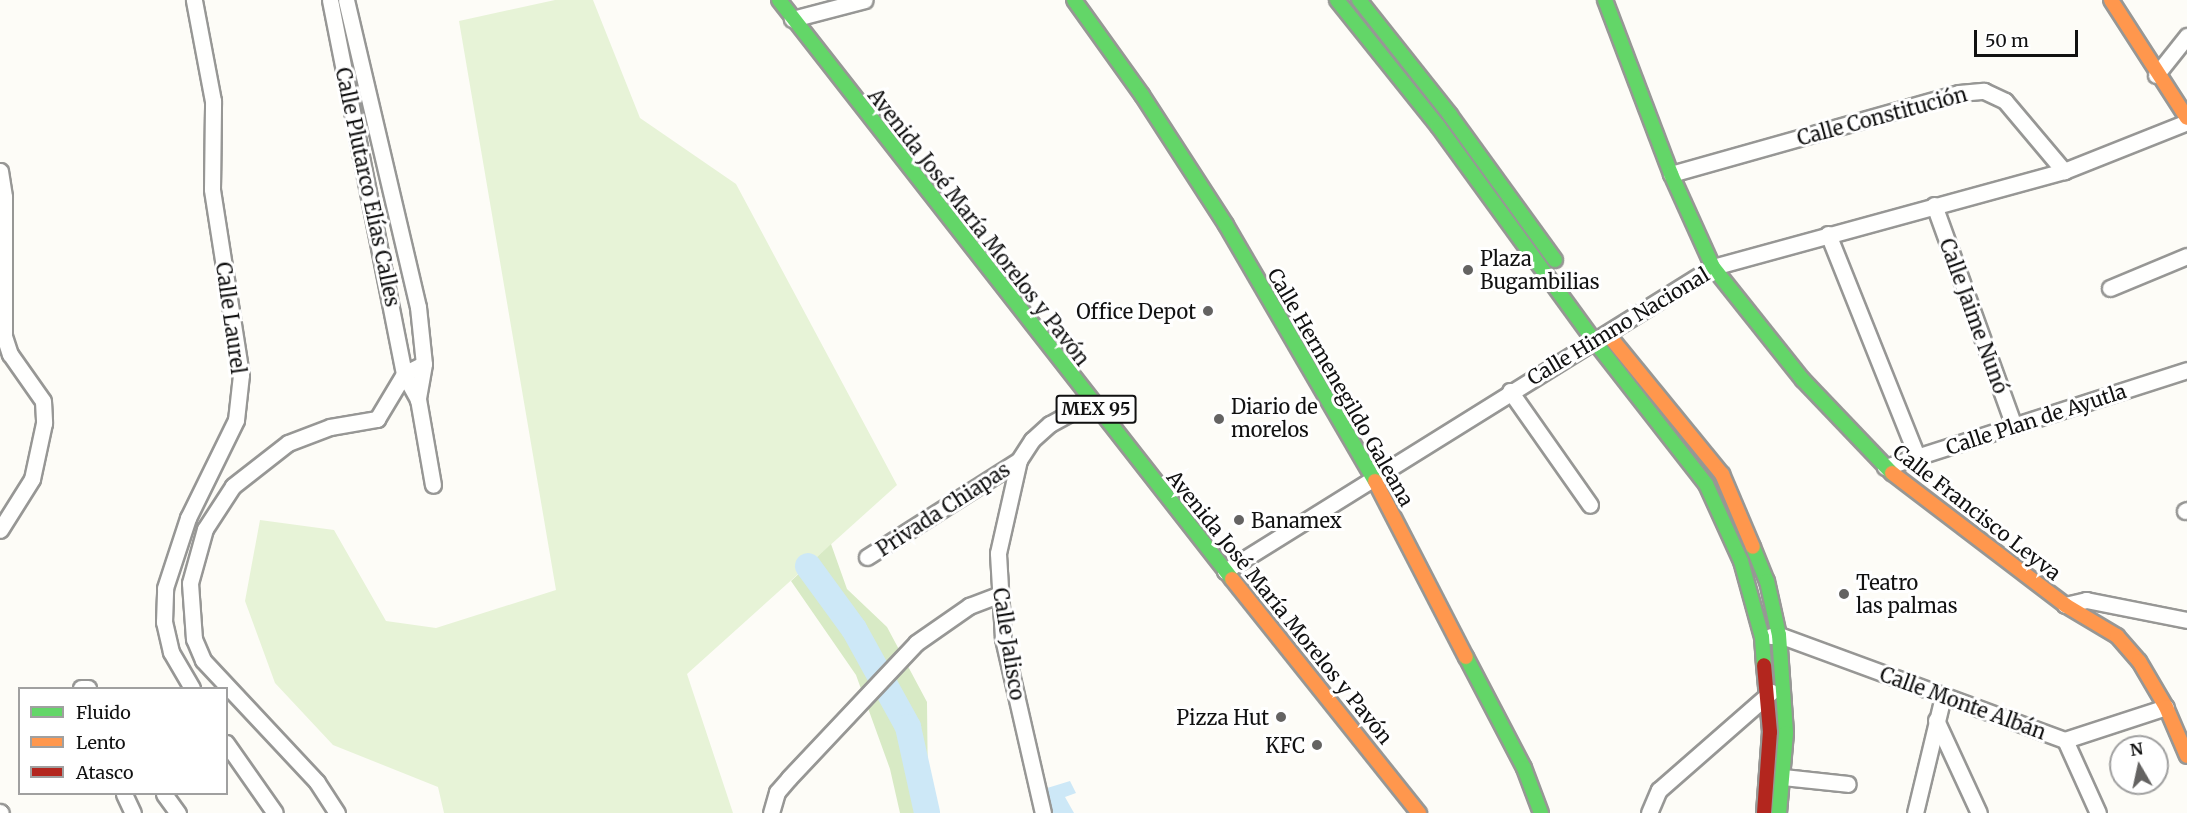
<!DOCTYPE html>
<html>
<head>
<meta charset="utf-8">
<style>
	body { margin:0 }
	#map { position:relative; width:2187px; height:813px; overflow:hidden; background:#fdfcf7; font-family:Merriweather,serif }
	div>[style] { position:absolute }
	.green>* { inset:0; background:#e7f3d7 }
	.forest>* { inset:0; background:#d8eac5 }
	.water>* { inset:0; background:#cde8f7 }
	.river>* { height:26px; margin:-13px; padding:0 13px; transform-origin:13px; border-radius:13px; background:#cde8f7 }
	.roads { filter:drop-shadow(2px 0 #979795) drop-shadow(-2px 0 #979795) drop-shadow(0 2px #979795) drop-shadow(0 -2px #979795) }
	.street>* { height:15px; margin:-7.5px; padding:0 7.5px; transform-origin:7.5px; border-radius:7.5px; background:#fffffe }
	.fast>* { height:14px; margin:-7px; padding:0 7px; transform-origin:7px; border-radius:7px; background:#63d668 }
	.slow>* { height:14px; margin:-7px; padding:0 7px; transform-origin:7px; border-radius:7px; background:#ff974d }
	.jam>* { height:14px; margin:-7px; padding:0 7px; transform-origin:7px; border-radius:7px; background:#b3261e }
	.dots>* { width:16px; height:16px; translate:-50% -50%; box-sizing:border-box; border:3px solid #fff; border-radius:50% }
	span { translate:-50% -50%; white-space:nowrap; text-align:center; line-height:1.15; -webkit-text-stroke:6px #fff; paint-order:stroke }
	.shield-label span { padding:2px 4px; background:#fff; border:2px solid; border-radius:4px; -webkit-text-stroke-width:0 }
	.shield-label { font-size:18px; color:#111; font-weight:700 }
	.street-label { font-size:20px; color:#111 }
	.poi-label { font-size:20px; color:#111 }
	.left { translate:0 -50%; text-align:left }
	.right { translate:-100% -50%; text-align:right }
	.legend { position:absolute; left:18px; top:687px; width:210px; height:108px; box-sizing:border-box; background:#fff; border:2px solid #a0a0a0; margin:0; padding:8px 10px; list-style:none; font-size:18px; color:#111 }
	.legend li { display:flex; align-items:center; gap:12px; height:30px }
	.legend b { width:30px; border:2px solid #a0a0a0 }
	.north { position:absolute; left:2109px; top:735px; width:60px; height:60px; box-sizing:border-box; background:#fff; border:2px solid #a0a0a0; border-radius:50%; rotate:351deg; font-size:16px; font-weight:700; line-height:24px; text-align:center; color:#111 }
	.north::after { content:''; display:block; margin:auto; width:21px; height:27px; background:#646362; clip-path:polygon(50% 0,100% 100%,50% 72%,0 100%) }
	.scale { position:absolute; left:1974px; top:30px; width:104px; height:27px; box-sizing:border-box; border:3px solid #111; border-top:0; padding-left:8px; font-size:18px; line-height:21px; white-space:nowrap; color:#111; -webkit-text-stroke:4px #fff; paint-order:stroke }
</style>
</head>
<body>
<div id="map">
	<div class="green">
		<i style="clip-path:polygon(555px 0,593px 0,640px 118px,736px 184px,897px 485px,687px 674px,733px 813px,444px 813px,438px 787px,333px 745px,275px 683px,245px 601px,260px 520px,334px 530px,386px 621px,436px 628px,556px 590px,459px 21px)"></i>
	</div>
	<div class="forest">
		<i style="clip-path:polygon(831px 544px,847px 589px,887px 627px,927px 702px,928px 794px,936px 813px,900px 813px,890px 769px,856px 675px,791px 581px)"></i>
	</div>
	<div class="water">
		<i style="clip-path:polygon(1070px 781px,1076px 793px,1065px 797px,1074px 813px,1052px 813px,1044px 789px)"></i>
	</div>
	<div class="river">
		<i style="left:808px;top:566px;width:78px;rotate:53.9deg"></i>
		<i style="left:854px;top:629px;width:112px;rotate:61.1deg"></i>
		<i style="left:908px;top:727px;width:88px;rotate:77.5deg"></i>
	</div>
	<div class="roads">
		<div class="street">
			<i style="left:330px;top:0;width:381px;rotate:78.8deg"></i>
			<i style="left:404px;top:374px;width:29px;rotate:61deg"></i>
			<i style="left:418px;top:399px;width:87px;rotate:80.1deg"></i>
			<i style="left:346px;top:0;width:315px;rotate:76.8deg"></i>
			<i style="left:418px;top:307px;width:57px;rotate:84deg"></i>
			<i style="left:424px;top:364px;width:36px;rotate:100deg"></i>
			<i style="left:792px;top:19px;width:75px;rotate:-14.6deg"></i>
			<i style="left:2156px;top:75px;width:50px;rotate:-51.5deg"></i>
			<i style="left:0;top:171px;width:26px;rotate:81deg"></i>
			<i style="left:4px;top:197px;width:139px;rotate:90deg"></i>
			<i style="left:4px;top:336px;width:19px;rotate:72deg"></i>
			<i style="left:10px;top:354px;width:57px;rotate:54.9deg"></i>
			<i style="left:43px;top:401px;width:22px;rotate:87deg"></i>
			<i style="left:44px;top:423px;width:57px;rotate:102.1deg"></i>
			<i style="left:32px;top:479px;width:60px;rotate:122.1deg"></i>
			<i style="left:1671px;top:174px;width:299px;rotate:-15.7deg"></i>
			<i style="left:1959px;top:93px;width:25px;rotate:-5deg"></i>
			<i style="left:1984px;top:91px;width:23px;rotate:25deg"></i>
			<i style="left:2005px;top:101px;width:92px;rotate:49.9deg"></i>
			<i style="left:1934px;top:205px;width:235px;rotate:70.1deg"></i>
			<i style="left:1828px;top:234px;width:240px;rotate:68.2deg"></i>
			<i style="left:2110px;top:288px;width:83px;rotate:-22.6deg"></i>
			<i style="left:1510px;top:391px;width:139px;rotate:54.9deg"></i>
			<i style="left:1885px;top:467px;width:317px;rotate:-17.8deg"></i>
			<i style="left:2185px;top:511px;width:2px;rotate:-27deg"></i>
			<i style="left:867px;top:557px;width:180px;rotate:-32.5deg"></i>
			<i style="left:1225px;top:571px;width:575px;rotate:-31.92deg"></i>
			<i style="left:1713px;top:267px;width:364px;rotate:-15.3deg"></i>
			<i style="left:2064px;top:171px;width:132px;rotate:-21.7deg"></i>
			<i style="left:2065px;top:605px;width:22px;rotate:-13deg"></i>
			<i style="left:2086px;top:600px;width:103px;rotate:11.2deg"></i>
			<i style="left:1771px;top:636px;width:8px;rotate:-7deg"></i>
			<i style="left:1779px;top:635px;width:305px;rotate:20.2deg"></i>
			<i style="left:2065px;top:740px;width:106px;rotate:-18.1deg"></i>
			<i style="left:81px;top:688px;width:7px"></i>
			<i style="left:192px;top:688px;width:42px;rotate:-120.3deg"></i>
			<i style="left:171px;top:652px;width:31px;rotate:-103deg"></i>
			<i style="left:164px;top:622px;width:34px;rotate:-88deg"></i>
			<i style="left:165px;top:588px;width:74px;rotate:-71.8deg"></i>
			<i style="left:188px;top:518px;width:109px;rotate:-63.9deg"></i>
			<i style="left:236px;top:420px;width:45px;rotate:-83.7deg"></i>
			<i style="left:241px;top:375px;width:188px;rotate:-98.9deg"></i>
			<i style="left:212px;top:189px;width:88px;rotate:-89.3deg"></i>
			<i style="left:213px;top:101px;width:103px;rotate:-100.7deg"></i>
			<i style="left:1936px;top:720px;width:102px;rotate:65.2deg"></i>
			<i style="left:2065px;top:740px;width:80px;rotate:65.7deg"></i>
			<i style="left:226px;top:743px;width:85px;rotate:55deg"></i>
			<i style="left:1783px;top:777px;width:65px;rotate:6.1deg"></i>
			<i style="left:124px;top:794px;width:21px;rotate:65deg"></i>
			<i style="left:164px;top:794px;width:24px;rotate:54deg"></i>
			<i style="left:0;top:812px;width:1px;rotate:45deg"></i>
			<i style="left:337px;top:813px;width:37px;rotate:-123deg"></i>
			<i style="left:317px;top:782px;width:167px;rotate:-133.1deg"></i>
			<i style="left:203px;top:660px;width:23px;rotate:-113deg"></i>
			<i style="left:194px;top:639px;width:56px;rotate:-94.1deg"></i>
			<i style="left:190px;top:583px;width:56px;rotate:-74.5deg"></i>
			<i style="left:205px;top:529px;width:51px;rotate:-56.9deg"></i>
			<i style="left:233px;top:486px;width:70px;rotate:-38deg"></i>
			<i style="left:288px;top:443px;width:45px;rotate:-20.9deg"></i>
			<i style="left:330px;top:427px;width:48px;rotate:-9.7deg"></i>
			<i style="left:377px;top:419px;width:52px;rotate:-59deg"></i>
			<i style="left:404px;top:374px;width:22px;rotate:-27deg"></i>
			<i style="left:771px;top:813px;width:22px;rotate:-74deg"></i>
			<i style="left:777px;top:792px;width:18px;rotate:-49deg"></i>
			<i style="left:789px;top:778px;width:185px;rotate:-46.7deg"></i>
			<i style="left:916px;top:643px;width:65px;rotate:-34.9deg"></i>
			<i style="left:969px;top:606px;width:31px;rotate:-21deg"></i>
			<i style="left:1043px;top:813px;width:180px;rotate:-102.9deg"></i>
			<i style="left:1003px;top:638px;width:85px;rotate:-93.4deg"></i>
			<i style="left:998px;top:553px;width:95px;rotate:-77.3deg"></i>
			<i style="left:1019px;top:460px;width:24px;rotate:-57deg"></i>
			<i style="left:1032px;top:440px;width:24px;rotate:-42deg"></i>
			<i style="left:1050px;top:424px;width:46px;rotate:-28.8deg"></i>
			<i style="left:1649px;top:813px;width:25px;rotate:-67deg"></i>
			<i style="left:1659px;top:790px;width:149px;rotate:-41.2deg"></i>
			<i style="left:1915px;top:813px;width:120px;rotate:-76.5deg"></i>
		</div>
		<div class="fast">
			<i style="left:779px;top:0;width:735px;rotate:51.96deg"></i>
			<i style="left:1074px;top:0;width:117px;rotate:54.4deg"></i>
			<i style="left:1142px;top:95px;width:155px;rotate:57.1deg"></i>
			<i style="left:1226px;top:225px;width:296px;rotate:59.8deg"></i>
			<i style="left:1337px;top:0;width:161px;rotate:51.3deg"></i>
			<i style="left:1438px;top:126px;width:267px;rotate:54deg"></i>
			<i style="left:1595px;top:342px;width:180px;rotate:52deg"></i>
			<i style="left:1706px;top:484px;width:85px;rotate:65.6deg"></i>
			<i style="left:1741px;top:561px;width:79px;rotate:74.6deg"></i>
			<i style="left:1762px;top:637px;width:28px;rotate:86deg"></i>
			<i style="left:1359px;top:0;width:147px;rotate:51.6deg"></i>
			<i style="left:1450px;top:115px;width:179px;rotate:54.1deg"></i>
			<i style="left:1605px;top:0;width:186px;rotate:69.2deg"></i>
			<i style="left:1671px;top:174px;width:102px;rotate:65.7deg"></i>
			<i style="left:1713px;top:267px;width:144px;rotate:51.5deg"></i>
			<i style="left:1803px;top:380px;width:129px;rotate:46.3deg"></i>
			<i style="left:1753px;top:547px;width:37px;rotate:68deg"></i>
			<i style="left:1767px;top:581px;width:55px;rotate:77.5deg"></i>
			<i style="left:1779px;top:635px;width:98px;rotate:85.9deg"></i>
			<i style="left:1786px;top:733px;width:80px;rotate:95deg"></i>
			<i style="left:1466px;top:657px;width:125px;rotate:62.4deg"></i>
			<i style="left:1524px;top:768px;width:48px;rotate:69.3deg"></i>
		</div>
		<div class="slow">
			<i style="left:2111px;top:0;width:140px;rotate:57.2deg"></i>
			<i style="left:1611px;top:338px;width:176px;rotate:50.8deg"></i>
			<i style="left:1722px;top:474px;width:79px;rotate:67deg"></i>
			<i style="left:1892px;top:473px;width:218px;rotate:37.3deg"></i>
			<i style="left:2065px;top:605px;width:61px;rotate:30.8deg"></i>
			<i style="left:2117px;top:636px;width:33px;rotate:49deg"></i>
			<i style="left:2139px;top:661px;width:53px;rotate:59.6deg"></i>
			<i style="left:2166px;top:707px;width:53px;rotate:66.8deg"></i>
			<i style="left:1375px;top:481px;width:198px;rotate:62.7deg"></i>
			<i style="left:1232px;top:579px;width:300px;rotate:51.4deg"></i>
		</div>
		<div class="jam">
			<i style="left:1764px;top:813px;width:81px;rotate:-85.8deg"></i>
			<i style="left:1770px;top:732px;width:67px;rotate:-95.1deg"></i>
		</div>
	</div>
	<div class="dots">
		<i style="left:1468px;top:270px;background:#646362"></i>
		<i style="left:1208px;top:311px;background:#646362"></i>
		<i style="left:1219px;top:419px;background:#646362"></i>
		<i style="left:1239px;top:520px;background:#646362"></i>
		<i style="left:1844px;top:594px;background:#646362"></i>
		<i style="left:1281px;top:717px;background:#646362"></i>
		<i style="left:1317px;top:745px;background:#646362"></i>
	</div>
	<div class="shield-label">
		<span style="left:1096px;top:409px">MEX 95</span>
	</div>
	<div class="street-label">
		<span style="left:1882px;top:116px;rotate:-15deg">Calle Constitución</span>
		<span style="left:368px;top:187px;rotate:78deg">Calle Plutarco Elías Calles</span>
		<span style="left:979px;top:227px;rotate:52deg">Avenida José María Morelos y Pavón</span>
		<span style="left:1974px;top:316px;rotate:70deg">Calle Jaime Nunó</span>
		<span style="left:231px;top:318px;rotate:82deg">Calle Laurel</span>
		<span style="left:1618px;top:326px;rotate:-31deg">Calle Himno Nacional</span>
		<span style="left:1341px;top:387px;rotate:60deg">Calle Hermenegildo Galeana</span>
		<span style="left:2036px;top:419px;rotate:-18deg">Calle Plan de Ayutla</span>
		<span style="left:943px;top:509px;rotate:-33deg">Privada Chiapas</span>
		<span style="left:1977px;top:512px;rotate:38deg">Calle Francisco Leyva</span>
		<span style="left:1280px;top:607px;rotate:51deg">Avenida José María Morelos y Pavón</span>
		<span style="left:1009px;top:644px;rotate:81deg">Calle Jalisco</span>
		<span style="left:1963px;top:703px;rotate:20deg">Calle Monte Albán</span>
	</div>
	<div class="poi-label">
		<span class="left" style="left:1480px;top:270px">Plaza<br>Bugambilias</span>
		<span class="right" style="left:1196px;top:311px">Office Depot</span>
		<span class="left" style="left:1231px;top:418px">Diario de<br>morelos</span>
		<span class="left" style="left:1251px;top:520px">Banamex</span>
		<span class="left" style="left:1856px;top:594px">Teatro<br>las palmas</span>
		<span class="right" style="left:1269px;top:717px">Pizza Hut</span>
		<span class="right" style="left:1305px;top:745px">KFC</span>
	</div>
	<ul class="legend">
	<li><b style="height:8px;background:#63d668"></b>Fluido</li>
	<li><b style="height:8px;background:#ff974d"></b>Lento</li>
	<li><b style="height:8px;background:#b3261e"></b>Atasco</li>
	</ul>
	<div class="north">N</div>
	<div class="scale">50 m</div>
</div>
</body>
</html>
